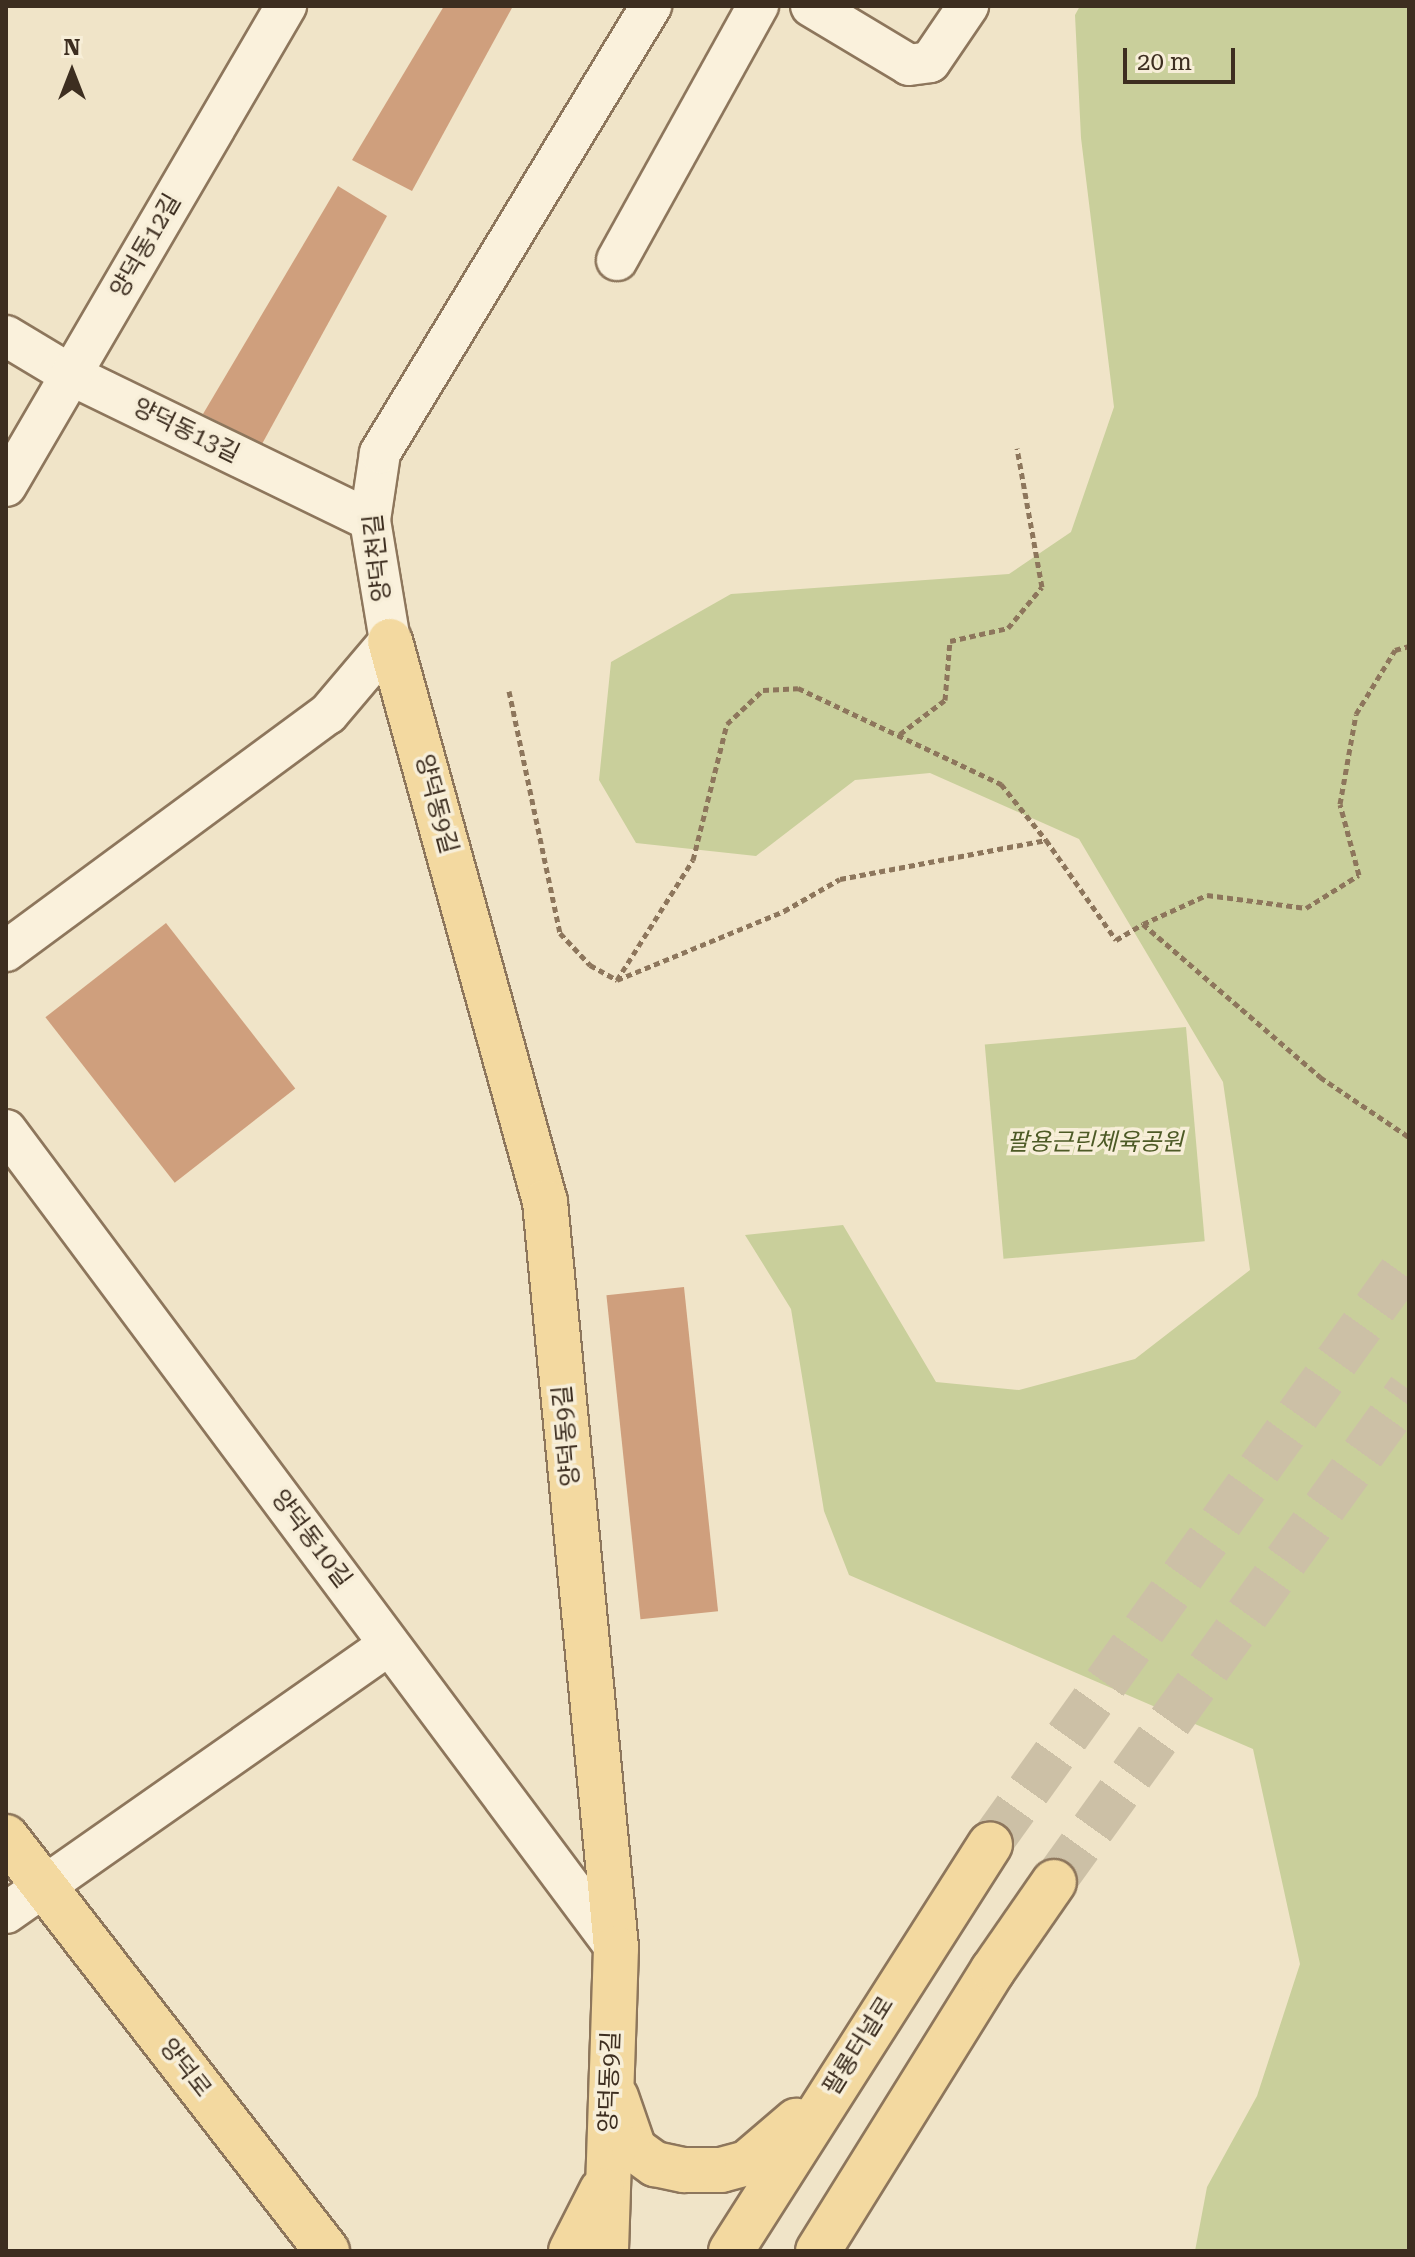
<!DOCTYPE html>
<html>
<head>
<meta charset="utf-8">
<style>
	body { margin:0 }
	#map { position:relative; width:1415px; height:2257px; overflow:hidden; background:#f0e4c8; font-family:"Roboto Serif","Noto Sans KR",serif }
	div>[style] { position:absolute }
	.green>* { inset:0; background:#c9cf9b; transform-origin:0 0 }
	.building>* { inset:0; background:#cf9f7d; transform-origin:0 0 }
	.major-tunnel>* { height:44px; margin-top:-22px; transform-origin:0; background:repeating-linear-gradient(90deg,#ccc0a6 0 44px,transparent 0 66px) }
	.path>* { height:5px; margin-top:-2.5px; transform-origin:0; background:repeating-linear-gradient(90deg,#8d765c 0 6px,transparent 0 10px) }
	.roads { filter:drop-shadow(2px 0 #8d765c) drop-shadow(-2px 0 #8d765c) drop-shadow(0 2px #8d765c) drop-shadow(0 -2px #8d765c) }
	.minor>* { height:40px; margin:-20px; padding:0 20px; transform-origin:20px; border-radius:20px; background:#faf1dc }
	.major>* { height:44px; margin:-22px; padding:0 22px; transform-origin:22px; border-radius:22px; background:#f3d9a0 }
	span { translate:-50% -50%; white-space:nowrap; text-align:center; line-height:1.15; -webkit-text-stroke:7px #f7eed8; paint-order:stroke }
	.street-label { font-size:24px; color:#3d2e20 }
	.park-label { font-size:24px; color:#4d5a26; font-style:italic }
	.frame { position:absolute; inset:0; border:8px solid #3d2e20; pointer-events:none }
	.north { position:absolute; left:32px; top:32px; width:80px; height:80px; -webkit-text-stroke:6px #f7eed8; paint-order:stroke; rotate:0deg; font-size:22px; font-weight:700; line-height:32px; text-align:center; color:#3d2e20 }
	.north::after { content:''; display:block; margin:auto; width:28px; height:36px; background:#3d2e20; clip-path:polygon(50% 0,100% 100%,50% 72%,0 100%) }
	.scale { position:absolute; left:1123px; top:48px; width:112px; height:36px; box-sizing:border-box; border:4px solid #3d2e20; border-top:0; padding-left:10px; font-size:24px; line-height:28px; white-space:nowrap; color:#3d2e20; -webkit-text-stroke:6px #f7eed8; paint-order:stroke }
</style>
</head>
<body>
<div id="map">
	<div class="green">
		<i style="clip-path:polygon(1080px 6px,1409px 6px,1409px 2251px,1195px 2251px,1207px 2187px,1257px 2096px,1300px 1964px,1253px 1749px,849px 1575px,824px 1511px,791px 1309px,745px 1235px,843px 1225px,936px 1382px,1019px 1390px,1135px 1359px,1250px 1270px,1223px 1082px,1079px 839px,930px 773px,855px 780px,756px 856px,636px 843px,599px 780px,611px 662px,731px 594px,1009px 574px,1071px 532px,1114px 407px,1081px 138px,1075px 15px)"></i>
		<i style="left:1186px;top:1027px;width:215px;height:202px;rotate:85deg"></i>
	</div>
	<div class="building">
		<i style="clip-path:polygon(444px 6px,513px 6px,412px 191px,352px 160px)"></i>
		<i style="clip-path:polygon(338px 186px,387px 216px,262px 444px,203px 414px)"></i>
		<i style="left:166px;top:923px;width:210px;height:153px;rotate:52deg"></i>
		<i style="left:684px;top:1287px;width:326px;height:78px;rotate:84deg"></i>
	</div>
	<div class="major-tunnel">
		<i style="left:990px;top:1844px;width:719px;rotate:-54.34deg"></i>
		<i style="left:1054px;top:1882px;width:607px;rotate:-54.19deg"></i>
	</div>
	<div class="path">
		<i style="left:509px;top:691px;width:247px;rotate:78.1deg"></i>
		<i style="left:560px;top:933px;width:44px;rotate:46.8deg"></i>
		<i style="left:590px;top:965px;width:31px;rotate:29deg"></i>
		<i style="left:617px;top:980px;width:181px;rotate:-22.4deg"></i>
		<i style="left:784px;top:911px;width:64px;rotate:-29.7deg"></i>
		<i style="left:840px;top:879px;width:210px;rotate:-10.7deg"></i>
		<i style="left:1046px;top:840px;width:122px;rotate:55deg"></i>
		<i style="left:1116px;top:940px;width:31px;rotate:-31deg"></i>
		<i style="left:1143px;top:924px;width:234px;rotate:40.8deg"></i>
		<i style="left:1320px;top:1077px;width:107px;rotate:34deg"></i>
		<i style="left:900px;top:734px;width:56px;rotate:-37.1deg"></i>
		<i style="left:945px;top:700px;width:59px;rotate:-85.2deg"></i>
		<i style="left:950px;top:641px;width:59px;rotate:-12.6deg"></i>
		<i style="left:1008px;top:628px;width:53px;rotate:-50.3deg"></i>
		<i style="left:1042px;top:587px;width:141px;rotate:-100.2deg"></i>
		<i style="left:1143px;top:924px;width:70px;rotate:-24.4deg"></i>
		<i style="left:1207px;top:895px;width:100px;rotate:7.5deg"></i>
		<i style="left:1306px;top:908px;width:62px;rotate:-31.9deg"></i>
		<i style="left:1359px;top:875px;width:73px;rotate:-105deg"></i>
		<i style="left:1340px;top:804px;width:91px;rotate:-79.9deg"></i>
		<i style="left:1356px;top:714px;width:75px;rotate:-58.6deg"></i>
		<i style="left:1395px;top:650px;width:15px;rotate:-16deg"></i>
		<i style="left:617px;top:980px;width:142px;rotate:-57.7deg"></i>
		<i style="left:693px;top:860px;width:140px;rotate:-76deg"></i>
		<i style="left:727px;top:724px;width:50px;rotate:-43.4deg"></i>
		<i style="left:763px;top:690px;width:35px;rotate:-3deg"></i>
		<i style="left:798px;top:688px;width:225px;rotate:25.3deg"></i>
		<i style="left:1001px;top:784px;width:72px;rotate:51.2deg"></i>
	</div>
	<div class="roads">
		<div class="minor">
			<i style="left:811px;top:6px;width:114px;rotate:31deg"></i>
			<i style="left:909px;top:65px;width:21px;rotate:-8deg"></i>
			<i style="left:930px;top:62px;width:68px;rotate:-55.8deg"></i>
			<i style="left:617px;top:260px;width:291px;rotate:-61deg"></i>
			<i style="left:6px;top:336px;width:76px;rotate:31deg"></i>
			<i style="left:71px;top:375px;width:332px;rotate:25.9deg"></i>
			<i style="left:6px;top:486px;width:556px;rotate:-59.74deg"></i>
			<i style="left:6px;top:951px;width:400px;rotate:-36.4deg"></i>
			<i style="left:328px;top:714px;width:96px;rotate:-49.7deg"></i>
			<i style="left:390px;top:641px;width:123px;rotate:-99.4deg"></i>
			<i style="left:370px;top:520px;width:68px;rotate:-81.5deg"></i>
			<i style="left:380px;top:453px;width:523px;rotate:-58.77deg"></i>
			<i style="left:6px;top:1130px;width:1020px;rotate:53.29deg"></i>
			<i style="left:6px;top:1913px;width:467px;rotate:-35deg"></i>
		</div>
		<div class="major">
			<i style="left:390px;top:641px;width:582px;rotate:74.55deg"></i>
			<i style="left:545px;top:1202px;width:749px;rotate:84.56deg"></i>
			<i style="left:616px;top:1948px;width:303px;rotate:91.9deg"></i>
			<i style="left:6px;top:1837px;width:524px;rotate:52.21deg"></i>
			<i style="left:616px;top:2097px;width:55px;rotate:70.9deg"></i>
			<i style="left:634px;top:2149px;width:26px;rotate:36deg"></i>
			<i style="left:655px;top:2164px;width:30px;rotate:12deg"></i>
			<i style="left:684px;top:2170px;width:37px"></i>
			<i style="left:721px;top:2170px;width:27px;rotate:-15deg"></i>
			<i style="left:747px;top:2163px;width:65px;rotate:-40.6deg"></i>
			<i style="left:571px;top:2251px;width:68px;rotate:-63.1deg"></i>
			<i style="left:731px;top:2251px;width:482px;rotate:-57.5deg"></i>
			<i style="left:818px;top:2251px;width:331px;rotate:-58.1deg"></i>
			<i style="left:993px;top:1970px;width:107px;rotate:-55.3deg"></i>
		</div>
	</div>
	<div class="street-label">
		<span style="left:146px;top:246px;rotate:-60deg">양덕동12길</span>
		<span style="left:186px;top:431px;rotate:26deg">양덕동13길</span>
		<span style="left:378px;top:558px;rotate:-96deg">양덕천길</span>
		<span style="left:436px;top:804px;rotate:75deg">양덕동9길</span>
		<span style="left:567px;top:1436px;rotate:-95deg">양덕동9길</span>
		<span style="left:311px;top:1539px;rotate:53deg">양덕동10길</span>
		<span style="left:859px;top:2046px;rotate:-58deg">팔룡터널로</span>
		<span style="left:185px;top:2068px;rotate:52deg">양덕로</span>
		<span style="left:610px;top:2082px;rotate:-88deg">양덕동9길</span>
	</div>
	<div class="park-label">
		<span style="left:1095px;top:1143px">팔용근린체육공원</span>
	</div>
	<div class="frame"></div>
	<div class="north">N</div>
	<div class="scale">20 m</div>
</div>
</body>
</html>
